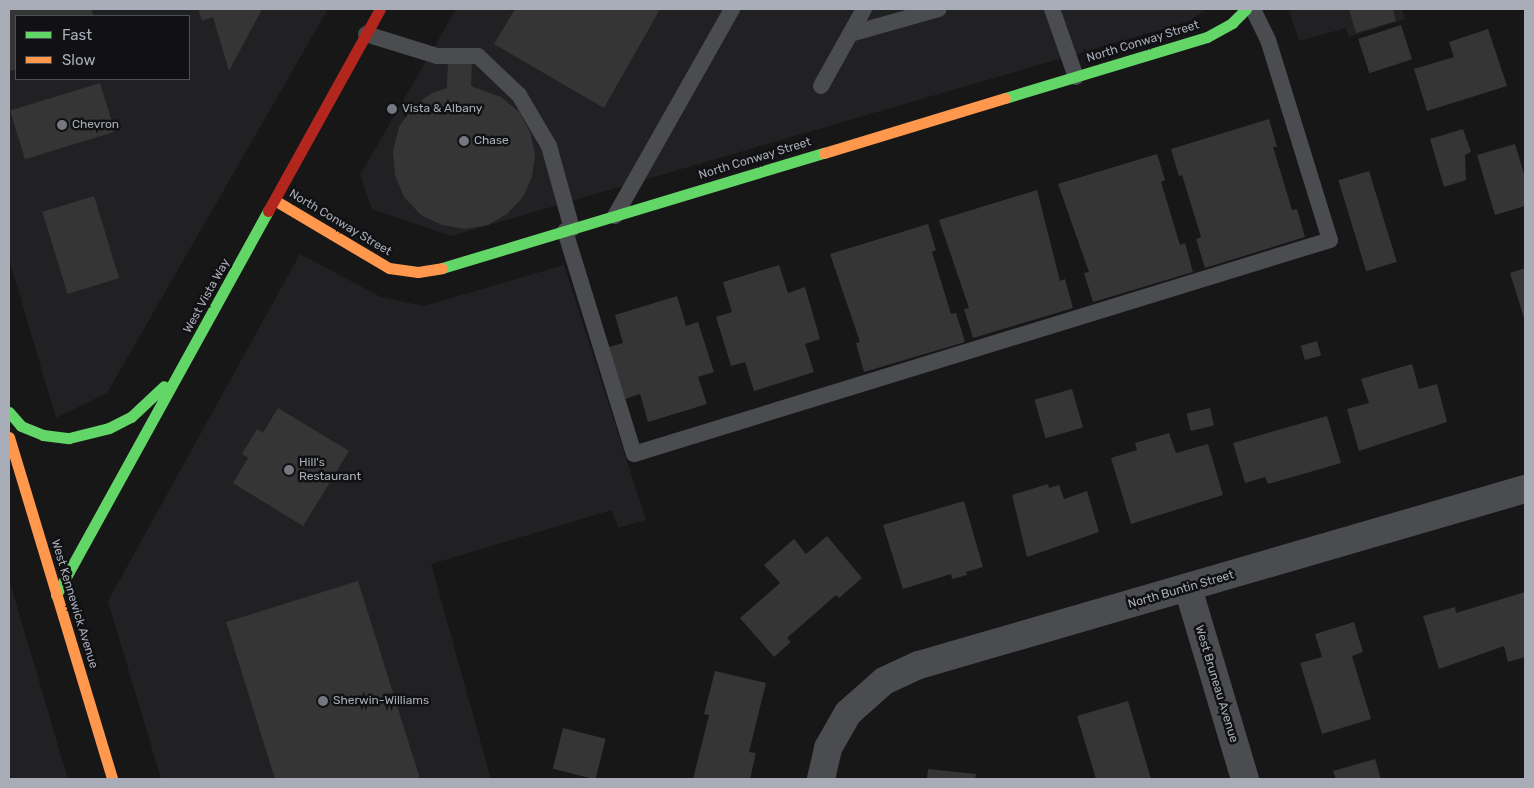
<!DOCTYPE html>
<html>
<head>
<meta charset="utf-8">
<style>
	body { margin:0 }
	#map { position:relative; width:1534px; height:788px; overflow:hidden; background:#171717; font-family:Rubik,sans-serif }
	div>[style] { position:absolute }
	.built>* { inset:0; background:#212123 }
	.building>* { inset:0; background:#353536; transform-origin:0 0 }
	.lane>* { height:16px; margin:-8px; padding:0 8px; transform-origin:8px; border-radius:8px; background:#4b4c50 }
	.street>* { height:28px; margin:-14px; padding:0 14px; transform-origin:14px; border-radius:14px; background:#4b4c50 }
	.fast>* { height:11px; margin:-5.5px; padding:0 5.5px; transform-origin:5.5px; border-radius:5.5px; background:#63d668 }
	.slow>* { height:11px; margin:-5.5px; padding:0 5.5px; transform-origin:5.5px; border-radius:5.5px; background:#ff974d }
	.jam>* { height:11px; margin:-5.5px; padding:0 5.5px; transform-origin:5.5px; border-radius:5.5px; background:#b3261e }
	.dots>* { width:14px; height:14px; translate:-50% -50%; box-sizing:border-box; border:2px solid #111113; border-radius:50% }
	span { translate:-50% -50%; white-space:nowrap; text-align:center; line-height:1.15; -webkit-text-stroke:5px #111113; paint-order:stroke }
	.street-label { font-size:12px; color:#a8adb8 }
	.poi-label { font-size:12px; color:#a8adb8 }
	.left { translate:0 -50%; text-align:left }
	.frame { position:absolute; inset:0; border:10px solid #a8adb8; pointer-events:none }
	.legend { position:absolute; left:15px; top:15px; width:175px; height:65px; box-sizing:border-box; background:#111113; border:1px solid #4d4f55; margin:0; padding:6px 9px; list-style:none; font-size:15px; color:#a8adb8 }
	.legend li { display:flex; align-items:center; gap:10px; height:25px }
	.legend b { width:25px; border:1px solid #4d4f55 }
</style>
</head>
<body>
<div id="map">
	<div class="built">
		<i style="clip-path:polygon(evenodd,9px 9px,328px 9px,107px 393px,56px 418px,9px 259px,9px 9px,16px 16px,189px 16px,189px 79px,16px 79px,16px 16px)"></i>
		<i style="clip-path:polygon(456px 9px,1206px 9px,1190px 21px,451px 236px,372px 209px,360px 175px)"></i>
		<i style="clip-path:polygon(1402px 9px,1405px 19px,1349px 37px,1346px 28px,1299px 41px,1289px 10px)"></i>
		<i style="clip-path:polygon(300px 254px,381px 297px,424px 306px,564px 265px,646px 520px,618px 528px,612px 510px,431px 564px,491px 779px,161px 779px,108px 601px)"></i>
		<i style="clip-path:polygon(9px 579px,68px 779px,9px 779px)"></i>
	</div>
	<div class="building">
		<i style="clip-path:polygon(9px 9px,91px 9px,94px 16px,16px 16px,16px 69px,10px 71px)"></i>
		<i style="clip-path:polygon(198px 9px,262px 9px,229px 71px,213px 17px,202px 21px)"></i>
		<i style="clip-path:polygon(515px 9px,660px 9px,604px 108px,494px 44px)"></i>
		<i style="clip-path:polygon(1349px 9px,1393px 9px,1396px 21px,1356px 33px)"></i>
		<i style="left:1401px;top:25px;width:36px;height:45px;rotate:72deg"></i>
		<i style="clip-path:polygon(1488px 29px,1507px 86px,1427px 111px,1414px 69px,1454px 57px,1449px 42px)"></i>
		<i style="clip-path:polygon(472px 59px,471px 86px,501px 97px,519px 112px,530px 132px,535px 154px,532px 177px,523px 197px,507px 214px,488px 225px,465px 229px,442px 225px,421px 215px,404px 197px,395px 175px,393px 151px,399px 127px,412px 107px,432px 93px,447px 88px,448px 60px)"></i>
		<i style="left:100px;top:83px;width:51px;height:94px;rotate:73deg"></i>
		<i style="clip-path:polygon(1269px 119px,1277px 147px,1273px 147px,1292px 210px,1297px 209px,1305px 237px,1205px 268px,1196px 239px,1201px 237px,1182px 175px,1179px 176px,1171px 149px)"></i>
		<i style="clip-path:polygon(1463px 129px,1471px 152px,1465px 155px,1466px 180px,1444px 187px,1430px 139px)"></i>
		<i style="clip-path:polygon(1515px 144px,1525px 177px,1525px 206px,1495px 215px,1477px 155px)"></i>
		<i style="clip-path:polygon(1157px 154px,1165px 180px,1161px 182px,1180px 245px,1185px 243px,1193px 272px,1093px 302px,1084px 273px,1089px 272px,1058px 184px)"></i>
		<i style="left:1369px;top:171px;width:95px;height:32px;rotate:73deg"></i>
		<i style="clip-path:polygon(1037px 190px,1060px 281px,1065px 279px,1073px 308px,973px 338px,964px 309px,969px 308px,939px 220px)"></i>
		<i style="left:94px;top:196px;width:86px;height:54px;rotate:73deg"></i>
		<i style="clip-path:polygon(928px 224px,936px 250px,932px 252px,951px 314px,956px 313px,965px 342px,864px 372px,856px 343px,860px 342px,830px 254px)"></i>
		<i style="clip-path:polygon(779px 265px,788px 293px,805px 287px,820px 339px,805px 344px,814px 372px,754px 391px,745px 362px,731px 366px,716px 317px,732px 312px,723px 282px)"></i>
		<i style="clip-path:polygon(1525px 268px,1525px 321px,1510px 273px)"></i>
		<i style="clip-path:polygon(677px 296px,686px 326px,698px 322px,714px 372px,698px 377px,707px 404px,648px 422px,640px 394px,625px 399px,609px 347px,623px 343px,615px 315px)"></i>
		<i style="left:1317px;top:341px;width:15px;height:17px;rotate:74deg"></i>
		<i style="clip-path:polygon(1412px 364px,1419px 389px,1437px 384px,1447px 422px,1359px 451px,1347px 409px,1369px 403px,1361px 379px)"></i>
		<i style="left:1072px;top:389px;width:40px;height:39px;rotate:74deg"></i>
		<i style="clip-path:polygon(278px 408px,349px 451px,303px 526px,233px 483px,248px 458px,242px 454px,257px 429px,263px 433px)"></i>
		<i style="left:1210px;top:408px;width:18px;height:24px;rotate:77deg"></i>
		<i style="clip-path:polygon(1327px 416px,1341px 463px,1268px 484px,1265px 477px,1245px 483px,1233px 443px)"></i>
		<i style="clip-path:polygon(1169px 433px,1176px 453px,1208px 444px,1223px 495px,1131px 524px,1111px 458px,1137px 450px,1135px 443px)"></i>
		<i style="clip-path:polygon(1048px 484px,1049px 488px,1059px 485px,1064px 499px,1087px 491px,1099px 532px,1027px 557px,1012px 495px)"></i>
		<i style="clip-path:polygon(964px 501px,983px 567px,966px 572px,967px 575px,952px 579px,951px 574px,903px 589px,883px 525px)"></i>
		<i style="clip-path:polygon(827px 536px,862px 578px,839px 598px,836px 595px,787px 638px,791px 642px,774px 657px,740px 618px,780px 583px,764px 565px,794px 539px,806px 554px)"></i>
		<i style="clip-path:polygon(358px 581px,420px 779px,275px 779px,226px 622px)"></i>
		<i style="clip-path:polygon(1525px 592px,1525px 657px,1508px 662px,1504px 646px,1439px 669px,1423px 616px,1455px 607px,1456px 613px)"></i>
		<i style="clip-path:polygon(1354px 622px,1363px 652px,1352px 656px,1371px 719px,1322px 734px,1300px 663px,1322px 657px,1315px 634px)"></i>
		<i style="clip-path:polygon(715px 671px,766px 683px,749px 752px,756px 753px,750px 779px,693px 779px,709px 715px,704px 714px)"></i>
		<i style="clip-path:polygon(1128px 701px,1151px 779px,1096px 779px,1077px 716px)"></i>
		<i style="left:563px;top:728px;width:44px;height:42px;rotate:14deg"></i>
		<i style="clip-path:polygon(1375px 759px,1381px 779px,1336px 779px,1333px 771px)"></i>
		<i style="clip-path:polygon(928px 769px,976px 774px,975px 779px,927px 779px)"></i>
	</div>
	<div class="lane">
		<i style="left:1052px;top:9px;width:72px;rotate:70.6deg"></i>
		<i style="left:366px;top:34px;width:74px;rotate:17.2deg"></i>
		<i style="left:437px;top:56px;width:41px"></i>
		<i style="left:478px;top:56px;width:57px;rotate:43.6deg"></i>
		<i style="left:519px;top:95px;width:59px;rotate:59.5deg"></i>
		<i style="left:549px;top:146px;width:86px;rotate:74.5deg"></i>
		<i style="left:850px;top:34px;width:92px;rotate:-15.7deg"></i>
		<i style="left:821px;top:86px;width:88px;rotate:-60.8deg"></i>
		<i style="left:615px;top:216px;width:238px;rotate:-60.5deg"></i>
		<i style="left:565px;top:231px;width:233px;rotate:72.8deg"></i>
		<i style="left:634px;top:454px;width:728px;rotate:-17.09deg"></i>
		<i style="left:1330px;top:240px;width:209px;rotate:-107.2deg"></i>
		<i style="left:1268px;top:40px;width:34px;rotate:-116deg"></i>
	</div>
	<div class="street">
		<i style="left:1188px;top:588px;width:199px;rotate:73.4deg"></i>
		<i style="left:821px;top:779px;width:32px;rotate:-77deg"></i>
		<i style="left:828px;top:748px;width:40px;rotate:-60.3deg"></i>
		<i style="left:848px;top:713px;width:48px;rotate:-41.6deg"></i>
		<i style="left:884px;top:681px;width:38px;rotate:-25deg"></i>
		<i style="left:919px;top:665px;width:631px;rotate:-16.19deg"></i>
	</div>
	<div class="fast">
		<i style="left:1005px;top:98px;width:211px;rotate:-16.8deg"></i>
		<i style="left:1207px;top:37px;width:29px;rotate:-29deg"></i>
		<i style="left:1232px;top:23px;width:20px;rotate:-45deg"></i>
		<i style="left:442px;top:268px;width:399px;rotate:-16.8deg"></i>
		<i style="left:9px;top:412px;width:18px;rotate:49deg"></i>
		<i style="left:21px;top:426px;width:24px;rotate:22deg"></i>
		<i style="left:43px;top:435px;width:26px;rotate:7deg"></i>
		<i style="left:69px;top:438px;width:41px;rotate:-14deg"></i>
		<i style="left:109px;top:428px;width:25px;rotate:-27deg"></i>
		<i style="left:131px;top:417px;width:45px;rotate:-43.2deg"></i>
		<i style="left:56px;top:595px;width:439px;rotate:-61.1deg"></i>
	</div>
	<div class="slow">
		<i style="left:824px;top:153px;width:189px;rotate:-16.9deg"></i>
		<i style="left:276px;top:201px;width:131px;rotate:30.7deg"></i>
		<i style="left:389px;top:268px;width:29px;rotate:8deg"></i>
		<i style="left:418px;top:272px;width:24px;rotate:-9deg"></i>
		<i style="left:9px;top:437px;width:357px;rotate:73.2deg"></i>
	</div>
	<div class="jam">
		<i style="left:268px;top:211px;width:231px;rotate:-61deg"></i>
	</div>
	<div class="dots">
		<i style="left:392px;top:109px;background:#757880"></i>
		<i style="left:62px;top:125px;background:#757880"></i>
		<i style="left:464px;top:141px;background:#757880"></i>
		<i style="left:289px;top:470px;background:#757880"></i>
		<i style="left:323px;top:701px;background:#757880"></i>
	</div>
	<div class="street-label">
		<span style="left:1143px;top:42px;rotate:-17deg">North Conway Street</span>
		<span style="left:755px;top:159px;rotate:-17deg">North Conway Street</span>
		<span style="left:340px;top:223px;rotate:31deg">North Conway Street</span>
		<span style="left:207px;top:296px;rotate:-61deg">West Vista Way</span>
		<span style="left:1181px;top:590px;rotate:-16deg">North Buntin Street</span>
		<span style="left:74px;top:604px;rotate:73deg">West Kennewick Avenue</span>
		<span style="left:1216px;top:684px;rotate:73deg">West Bruneau Avenue</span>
	</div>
	<div class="poi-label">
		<span class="left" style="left:402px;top:109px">Vista &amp; Albany</span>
		<span class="left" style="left:72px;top:125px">Chevron</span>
		<span class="left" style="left:474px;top:141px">Chase</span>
		<span class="left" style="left:299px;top:470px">Hill's<br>Restaurant</span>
		<span class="left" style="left:333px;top:701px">Sherwin-Williams</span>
	</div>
	<div class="frame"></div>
	<ul class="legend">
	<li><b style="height:6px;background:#63d668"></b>Fast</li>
	<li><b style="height:6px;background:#ff974d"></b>Slow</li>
	</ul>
</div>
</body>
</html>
